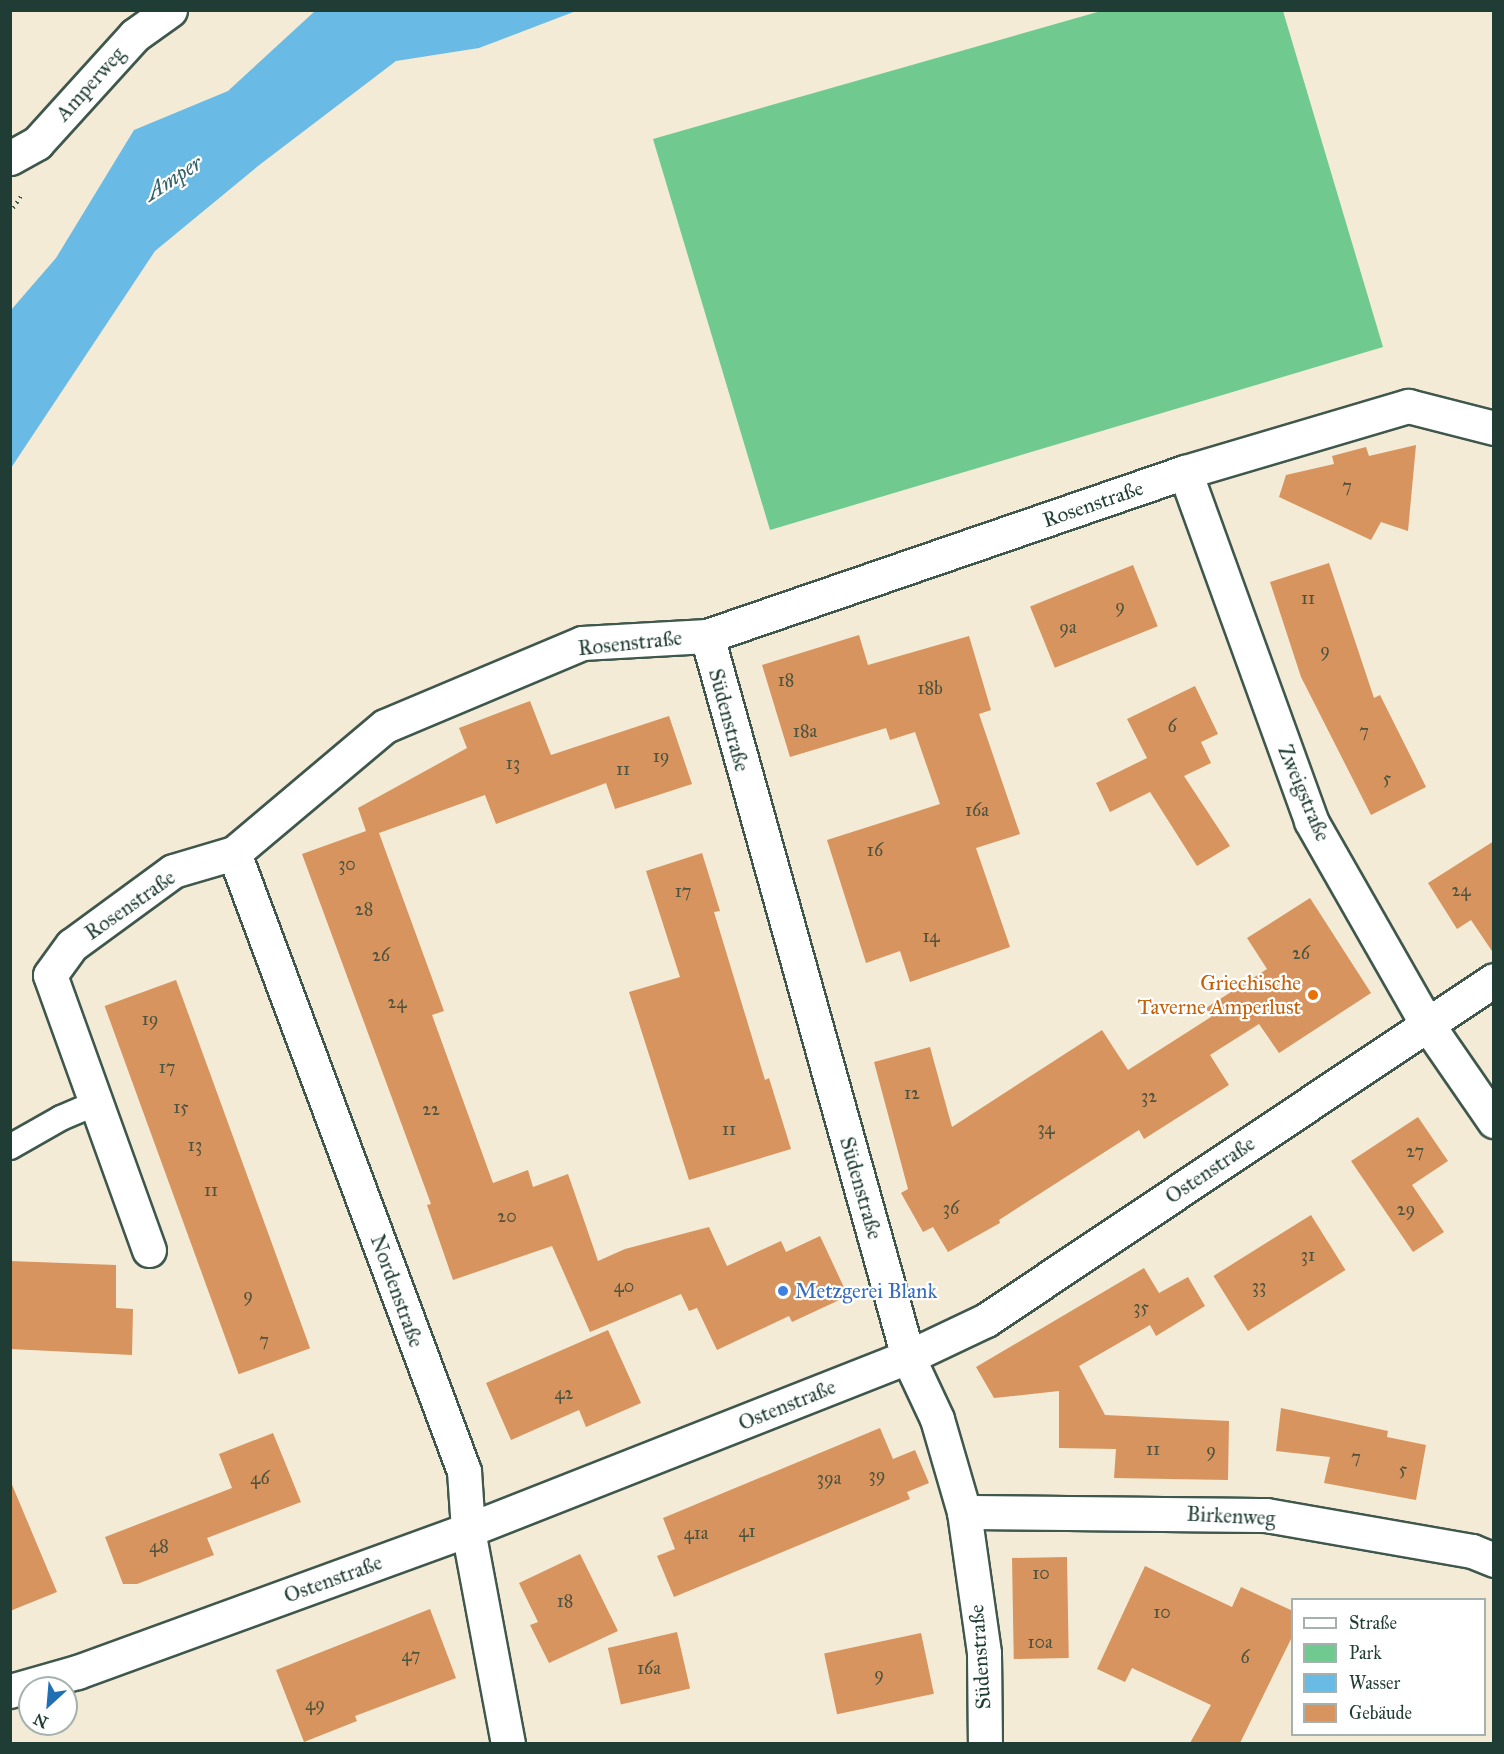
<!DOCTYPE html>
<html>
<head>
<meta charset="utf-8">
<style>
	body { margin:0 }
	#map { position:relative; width:1504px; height:1754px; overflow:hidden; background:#f3ebd6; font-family:"IM FELL Great Primer",serif }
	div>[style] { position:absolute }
	.green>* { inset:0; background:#70c98f }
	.water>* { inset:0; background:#69bae4 }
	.building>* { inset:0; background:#d7945e; transform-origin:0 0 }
	.path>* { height:4px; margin-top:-2px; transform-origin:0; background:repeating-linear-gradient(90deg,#3f574c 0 1.5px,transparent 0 6px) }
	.roads { filter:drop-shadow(2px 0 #3f574c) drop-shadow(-2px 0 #3f574c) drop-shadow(0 2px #3f574c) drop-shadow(0 -2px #3f574c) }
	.lane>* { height:24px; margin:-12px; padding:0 12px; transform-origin:12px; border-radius:12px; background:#fff }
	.street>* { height:33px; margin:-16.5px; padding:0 16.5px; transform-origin:16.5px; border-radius:16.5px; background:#fff }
	.dots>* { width:16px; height:16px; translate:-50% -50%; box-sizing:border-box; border:3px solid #fff; border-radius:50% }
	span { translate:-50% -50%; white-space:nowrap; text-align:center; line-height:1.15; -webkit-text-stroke:4.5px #fff; paint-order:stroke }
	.number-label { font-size:18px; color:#4d533e }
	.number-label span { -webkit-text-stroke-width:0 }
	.street-label { font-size:21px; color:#1f3d34 }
	.food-label { font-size:21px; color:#c56008 }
	.right { translate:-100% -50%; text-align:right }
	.shop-label { font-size:21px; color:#366cbe }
	.left { translate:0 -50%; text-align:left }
	.water-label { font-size:22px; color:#356269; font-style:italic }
	.frame { position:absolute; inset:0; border:12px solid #1f3d34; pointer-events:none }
	.legend { position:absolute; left:1291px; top:1598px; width:195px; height:138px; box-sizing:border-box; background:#fff; border:2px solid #a5b1ae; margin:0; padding:8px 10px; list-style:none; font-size:18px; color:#1f3d34 }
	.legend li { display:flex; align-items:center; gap:12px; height:30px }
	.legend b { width:30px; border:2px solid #a5b1ae }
	.north { position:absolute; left:18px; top:1676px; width:60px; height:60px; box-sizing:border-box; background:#fff; border:2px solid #a5b1ae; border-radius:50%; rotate:206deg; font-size:16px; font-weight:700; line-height:24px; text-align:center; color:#1f3d34 }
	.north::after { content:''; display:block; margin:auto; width:21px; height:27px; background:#1f6fb2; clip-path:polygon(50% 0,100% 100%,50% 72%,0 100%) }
</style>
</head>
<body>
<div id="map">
	<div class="green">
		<i style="clip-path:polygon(1101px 11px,1283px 11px,1383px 347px,770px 530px,653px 139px)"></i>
	</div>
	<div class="water">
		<i style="clip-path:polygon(315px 11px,576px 11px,479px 48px,396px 61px,258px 166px,155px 251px,11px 468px,11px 310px,56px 258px,134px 130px,228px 91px)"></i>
	</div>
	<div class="building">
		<i style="clip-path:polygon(1416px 445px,1408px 531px,1381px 522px,1371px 540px,1279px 497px,1286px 475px,1334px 464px,1332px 456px,1366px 447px,1369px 456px)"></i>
		<i style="clip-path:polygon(1329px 563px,1374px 698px,1380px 695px,1426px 787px,1371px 815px,1301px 677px,1270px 582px)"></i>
		<i style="left:1133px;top:565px;width:66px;height:111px;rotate:68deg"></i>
		<i style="clip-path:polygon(859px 635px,868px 665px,969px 636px,991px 710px,979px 714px,1020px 834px,976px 848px,1010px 947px,910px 982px,900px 951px,866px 963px,827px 840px,940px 804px,915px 732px,890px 740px,886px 728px,790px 757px,762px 665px)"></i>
		<i style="clip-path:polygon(1195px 686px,1218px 734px,1201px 742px,1211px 763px,1184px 776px,1230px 846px,1197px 866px,1150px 792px,1110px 812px,1096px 783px,1147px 758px,1127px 719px)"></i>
		<i style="clip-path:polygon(530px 701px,551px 755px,669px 716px,692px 784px,615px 809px,606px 783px,496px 824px,485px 795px,379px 833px,444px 1011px,432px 1015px,493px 1183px,528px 1170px,533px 1187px,568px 1174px,598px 1261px,625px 1249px,709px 1227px,727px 1266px,781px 1241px,786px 1252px,820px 1236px,848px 1296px,792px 1322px,789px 1316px,717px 1350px,697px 1308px,689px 1311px,681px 1294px,590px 1332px,552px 1246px,453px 1280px,427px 1205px,431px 1204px,302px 854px,366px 831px,358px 808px,467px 748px,459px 728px)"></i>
		<i style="clip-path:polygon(1494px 841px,1494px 954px,1471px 920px,1457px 929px,1428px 883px)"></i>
		<i style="clip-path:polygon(702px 853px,720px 911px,714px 912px,765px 1080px,769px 1078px,791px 1149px,689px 1180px,629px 992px,680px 977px,646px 871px)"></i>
		<i style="clip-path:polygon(1310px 898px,1371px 993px,1279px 1053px,1259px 1024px,1210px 1055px,1229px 1085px,1144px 1139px,1139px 1130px,999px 1220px,1000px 1223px,948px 1252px,933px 1227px,923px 1232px,901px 1193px,908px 1189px,874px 1062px,930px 1047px,952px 1127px,1102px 1030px,1128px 1070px,1211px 1017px,1206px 1008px,1267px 969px,1247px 938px)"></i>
		<i style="left:176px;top:980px;width:392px;height:76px;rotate:70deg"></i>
		<i style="clip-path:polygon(1418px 1117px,1448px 1161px,1412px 1185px,1444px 1232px,1413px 1252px,1351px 1161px)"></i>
		<i style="left:1311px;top:1215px;width:65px;height:115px;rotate:58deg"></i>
		<i style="clip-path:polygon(10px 1261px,116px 1265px,116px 1308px,133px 1309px,132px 1355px,10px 1349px)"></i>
		<i style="clip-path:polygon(1144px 1268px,1159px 1293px,1188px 1277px,1205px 1306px,1156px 1336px,1150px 1325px,1079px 1366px,1105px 1415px,1229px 1421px,1228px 1480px,1114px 1478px,1116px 1449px,1059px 1448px,1059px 1391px,994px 1398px,976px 1367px)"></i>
		<i style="clip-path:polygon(608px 1330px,641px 1403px,586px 1427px,579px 1410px,511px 1440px,486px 1383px)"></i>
		<i style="clip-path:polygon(1281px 1408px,1388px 1431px,1387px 1437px,1426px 1445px,1416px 1500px,1324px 1483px,1330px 1457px,1276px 1451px)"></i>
		<i style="clip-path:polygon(880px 1428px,893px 1459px,915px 1450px,929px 1483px,907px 1492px,910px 1499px,674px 1597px,657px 1556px,675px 1549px,663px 1518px)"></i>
		<i style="clip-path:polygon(273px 1433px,301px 1502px,207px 1538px,214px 1555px,137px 1584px,123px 1584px,105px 1537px,232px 1488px,219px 1454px)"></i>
		<i style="clip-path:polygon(10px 1480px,57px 1592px,10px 1611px)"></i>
		<i style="clip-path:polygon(580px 1554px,618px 1631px,549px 1663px,530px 1625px,538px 1622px,519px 1583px)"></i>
		<i style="left:1067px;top:1557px;width:101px;height:55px;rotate:89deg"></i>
		<i style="clip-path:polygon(1145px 1566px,1232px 1607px,1241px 1587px,1293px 1611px,1293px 1635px,1240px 1743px,1190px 1743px,1211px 1705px,1132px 1668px,1125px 1682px,1097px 1669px)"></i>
		<i style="clip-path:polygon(430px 1609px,456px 1678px,355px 1716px,357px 1721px,304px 1742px,276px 1670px)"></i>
		<i style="left:677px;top:1632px;width:58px;height:71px;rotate:77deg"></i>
		<i style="left:921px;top:1633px;width:62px;height:99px;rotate:78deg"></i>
	</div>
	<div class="path">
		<i style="left:10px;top:213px;width:20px;rotate:-57deg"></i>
	</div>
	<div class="roads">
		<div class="lane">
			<i style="left:10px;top:1147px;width:59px;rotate:-29.6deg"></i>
			<i style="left:61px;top:1118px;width:38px;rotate:-23deg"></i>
		</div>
		<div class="street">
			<i style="left:10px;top:158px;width:31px;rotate:-29deg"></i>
			<i style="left:37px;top:143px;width:146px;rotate:-47.8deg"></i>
			<i style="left:135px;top:35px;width:43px;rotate:-35.5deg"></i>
			<i style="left:1185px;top:472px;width:371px;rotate:70.1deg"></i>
			<i style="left:1311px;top:821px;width:234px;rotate:60.3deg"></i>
			<i style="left:1427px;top:1024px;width:118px;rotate:55.4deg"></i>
			<i style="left:707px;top:636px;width:748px;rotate:74.42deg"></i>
			<i style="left:908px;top:1357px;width:68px;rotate:64.9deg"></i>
			<i style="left:937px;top:1419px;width:97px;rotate:73.8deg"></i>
			<i style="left:964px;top:1512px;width:142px;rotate:81.9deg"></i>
			<i style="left:984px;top:1653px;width:91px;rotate:89.4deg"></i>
			<i style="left:234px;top:853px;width:659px;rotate:69.59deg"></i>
			<i style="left:464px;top:1471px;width:59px;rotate:86.1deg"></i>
			<i style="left:468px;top:1530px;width:218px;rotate:79.4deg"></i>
			<i style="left:149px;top:1250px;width:292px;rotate:-109.8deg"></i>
			<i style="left:50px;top:975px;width:37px;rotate:-54deg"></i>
			<i style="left:72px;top:945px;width:125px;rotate:-36.2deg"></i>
			<i style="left:173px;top:871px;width:64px;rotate:-16.4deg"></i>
			<i style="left:234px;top:853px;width:197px;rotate:-40.1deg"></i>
			<i style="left:385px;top:726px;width:214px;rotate:-22.8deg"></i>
			<i style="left:582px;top:643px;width:125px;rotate:-3.2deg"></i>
			<i style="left:707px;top:636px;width:505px;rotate:-18.94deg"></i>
			<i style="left:1185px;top:472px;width:233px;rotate:-16.5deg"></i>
			<i style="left:1408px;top:406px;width:89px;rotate:14.3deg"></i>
			<i style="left:964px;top:1512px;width:302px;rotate:0.6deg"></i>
			<i style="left:1266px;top:1515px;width:209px;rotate:9.9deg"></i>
			<i style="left:1472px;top:1551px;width:24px;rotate:22deg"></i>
			<i style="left:10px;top:1691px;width:70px;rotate:-15.8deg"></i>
			<i style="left:77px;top:1672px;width:416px;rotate:-20deg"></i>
			<i style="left:468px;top:1530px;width:473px;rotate:-21.5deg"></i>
			<i style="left:908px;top:1357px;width:86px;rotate:-25.4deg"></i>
			<i style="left:986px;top:1320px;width:611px;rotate:-33.79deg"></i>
		</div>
	</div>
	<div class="dots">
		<i style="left:1313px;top:995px;background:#e8710a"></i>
		<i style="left:783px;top:1291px;background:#3f7fe0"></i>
	</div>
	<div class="number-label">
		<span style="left:1347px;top:486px">7</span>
		<span style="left:1308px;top:598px">11</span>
		<span style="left:1120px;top:606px">9</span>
		<span style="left:1068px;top:627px">9a</span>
		<span style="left:1325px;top:650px">9</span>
		<span style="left:786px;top:680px">18</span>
		<span style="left:930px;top:688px">18b</span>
		<span style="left:1172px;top:726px">6</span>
		<span style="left:805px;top:731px">18a</span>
		<span style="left:1364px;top:731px">7</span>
		<span style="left:661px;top:756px">19</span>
		<span style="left:513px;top:763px">13</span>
		<span style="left:623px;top:769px">11</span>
		<span style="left:1387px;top:778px">5</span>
		<span style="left:977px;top:810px">16a</span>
		<span style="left:875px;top:850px">16</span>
		<span style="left:347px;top:864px">30</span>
		<span style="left:1461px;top:890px">24</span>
		<span style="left:683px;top:891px">17</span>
		<span style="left:364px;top:909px">28</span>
		<span style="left:931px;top:936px">14</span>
		<span style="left:1301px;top:953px">26</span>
		<span style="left:381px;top:955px">26</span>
		<span style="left:397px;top:1002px">24</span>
		<span style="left:150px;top:1019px">19</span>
		<span style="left:167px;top:1067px">17</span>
		<span style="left:912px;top:1093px">12</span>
		<span style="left:1149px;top:1096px">32</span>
		<span style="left:181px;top:1107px">15</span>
		<span style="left:431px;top:1109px">22</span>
		<span style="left:1046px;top:1128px">34</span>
		<span style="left:729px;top:1129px">11</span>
		<span style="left:195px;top:1145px">13</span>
		<span style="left:1415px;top:1151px">27</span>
		<span style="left:211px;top:1190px">11</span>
		<span style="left:951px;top:1208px">36</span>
		<span style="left:1406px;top:1209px">29</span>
		<span style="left:507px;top:1216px">20</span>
		<span style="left:1308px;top:1255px">31</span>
		<span style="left:624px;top:1286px">40</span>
		<span style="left:1259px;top:1286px">33</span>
		<span style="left:248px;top:1295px">9</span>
		<span style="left:1141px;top:1307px">35</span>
		<span style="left:264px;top:1340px">7</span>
		<span style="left:564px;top:1393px">42</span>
		<span style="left:1153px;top:1449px">11</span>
		<span style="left:1211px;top:1450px">9</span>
		<span style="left:1356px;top:1457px">7</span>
		<span style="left:1403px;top:1469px">5</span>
		<span style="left:877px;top:1475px">39</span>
		<span style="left:260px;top:1478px">46</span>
		<span style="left:829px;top:1478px">39a</span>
		<span style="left:747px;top:1531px">41</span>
		<span style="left:696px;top:1533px">41a</span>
		<span style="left:159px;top:1546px">48</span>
		<span style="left:1041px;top:1573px">10</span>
		<span style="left:565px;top:1601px">18</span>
		<span style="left:1162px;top:1612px">10</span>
		<span style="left:1040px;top:1642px">10a</span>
		<span style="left:411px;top:1655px">47</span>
		<span style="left:1245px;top:1657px">6</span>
		<span style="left:649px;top:1668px">16a</span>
		<span style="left:879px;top:1674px">9</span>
		<span style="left:315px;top:1704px">49</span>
	</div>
	<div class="street-label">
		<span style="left:90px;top:84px;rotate:-48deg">Amperweg</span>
		<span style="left:1093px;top:504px;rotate:-19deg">Rosenstraße</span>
		<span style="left:630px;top:643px;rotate:-6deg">Rosenstraße</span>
		<span style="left:729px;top:720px;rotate:75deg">Südenstraße</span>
		<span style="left:1304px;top:793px;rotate:67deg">Zweigstraße</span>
		<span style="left:130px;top:905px;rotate:-35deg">Rosenstraße</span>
		<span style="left:1210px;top:1170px;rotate:-34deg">Ostenstraße</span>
		<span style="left:861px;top:1188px;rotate:74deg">Südenstraße</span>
		<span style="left:397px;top:1291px;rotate:70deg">Nordenstraße</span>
		<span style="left:787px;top:1405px;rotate:-22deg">Ostenstraße</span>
		<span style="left:1231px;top:1516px;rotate:3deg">Birkenweg</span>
		<span style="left:333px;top:1579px;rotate:-20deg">Ostenstraße</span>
		<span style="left:980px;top:1657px;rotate:-94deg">Südenstraße</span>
	</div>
	<div class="food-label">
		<span class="right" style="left:1301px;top:995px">Griechische<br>Taverne Amperlust</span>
	</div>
	<div class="shop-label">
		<span class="left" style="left:795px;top:1291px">Metzgerei Blank</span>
	</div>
	<div class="water-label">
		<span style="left:173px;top:178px;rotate:-33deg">Amper</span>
	</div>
	<div class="frame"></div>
	<ul class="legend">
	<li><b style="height:8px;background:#fff"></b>Straße</li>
	<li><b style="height:16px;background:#70c98f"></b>Park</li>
	<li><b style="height:16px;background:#69bae4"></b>Wasser</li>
	<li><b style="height:16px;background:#d7945e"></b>Gebäude</li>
	</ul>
	<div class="north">N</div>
</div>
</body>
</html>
